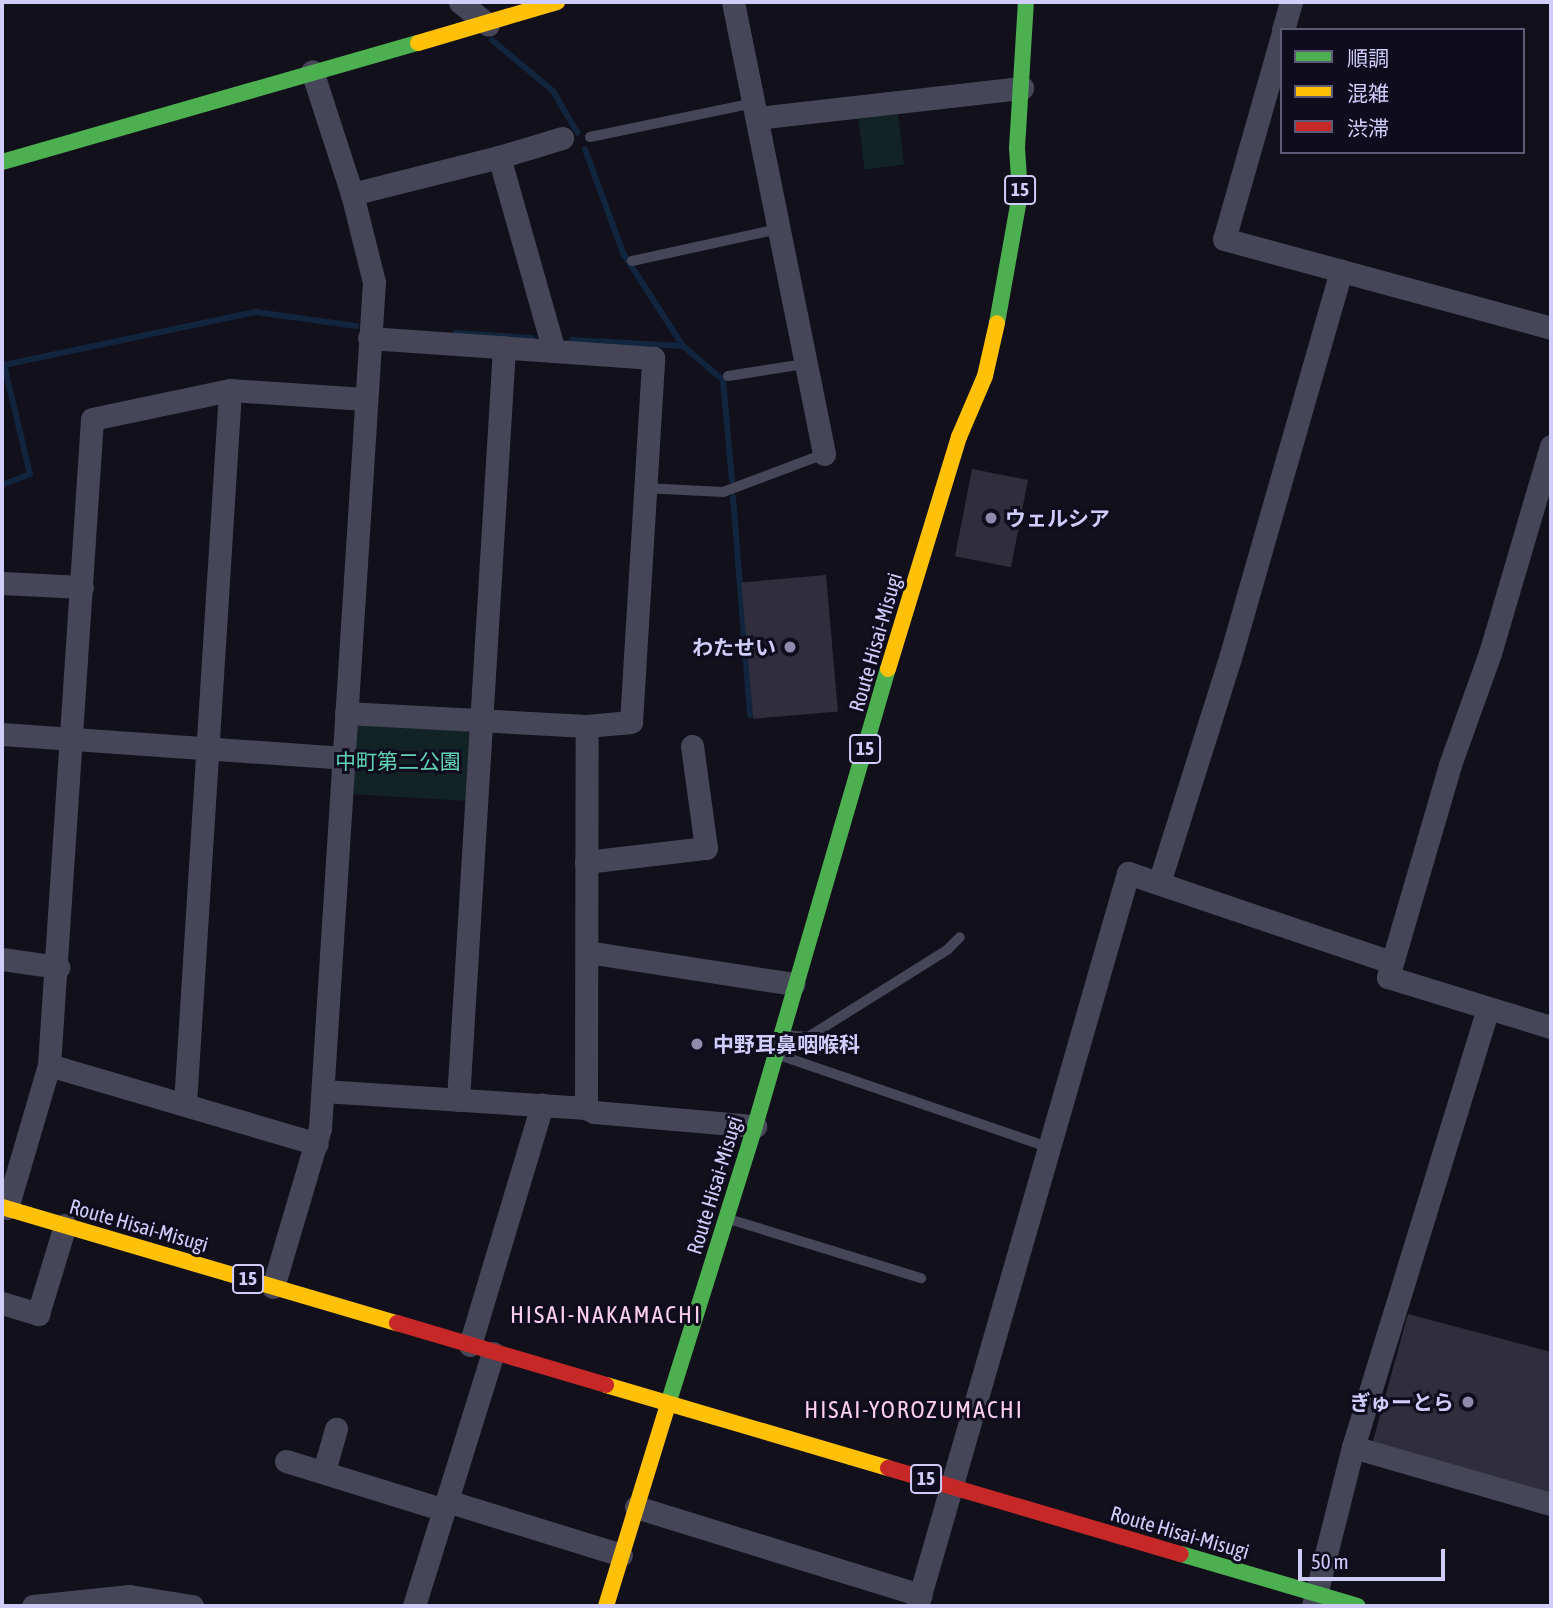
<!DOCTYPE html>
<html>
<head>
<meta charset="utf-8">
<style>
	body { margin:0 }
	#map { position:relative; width:1553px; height:1608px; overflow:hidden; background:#12101a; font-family:"Asap Condensed","Noto Sans JP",sans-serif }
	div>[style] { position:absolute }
	.green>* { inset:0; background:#112324; transform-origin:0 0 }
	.stream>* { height:6px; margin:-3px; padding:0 3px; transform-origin:3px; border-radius:3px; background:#11253e }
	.building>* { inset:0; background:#302e3c; transform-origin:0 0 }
	.lane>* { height:10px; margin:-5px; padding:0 5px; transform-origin:5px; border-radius:5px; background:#464659 }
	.street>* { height:23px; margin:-11.5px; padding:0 11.5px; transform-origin:11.5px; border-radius:11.5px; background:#464659 }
	.fast>* { height:16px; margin:-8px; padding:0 8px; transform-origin:8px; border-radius:8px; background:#4caf50 }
	.slow>* { height:16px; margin:-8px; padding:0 8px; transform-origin:8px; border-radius:8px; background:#ffc107 }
	.jam>* { height:16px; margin:-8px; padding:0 8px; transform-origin:8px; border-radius:8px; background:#c62828 }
	.dots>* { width:19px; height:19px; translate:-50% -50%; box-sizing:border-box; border:4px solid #0f0d1d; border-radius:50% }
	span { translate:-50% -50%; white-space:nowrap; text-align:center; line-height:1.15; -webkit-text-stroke:6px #0f0d1d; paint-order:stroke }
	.shield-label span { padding:2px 5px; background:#0f0d1d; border:2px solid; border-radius:5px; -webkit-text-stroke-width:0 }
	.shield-label { font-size:19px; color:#d1cdfb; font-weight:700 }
	.poi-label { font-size:21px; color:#d1cdfb; font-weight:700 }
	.left { translate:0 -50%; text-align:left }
	.right { translate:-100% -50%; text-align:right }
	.street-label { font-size:21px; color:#d1cdfb }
	.park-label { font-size:21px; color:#60d4b2 }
	.quarter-label { font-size:24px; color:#fbcfed; letter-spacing:2px }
	.frame { position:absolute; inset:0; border:4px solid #d1cdfb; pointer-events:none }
	.legend { position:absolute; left:1280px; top:28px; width:245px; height:126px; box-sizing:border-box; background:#0f0d1d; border:2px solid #5d5a76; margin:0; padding:9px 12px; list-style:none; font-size:21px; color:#d1cdfb }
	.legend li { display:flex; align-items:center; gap:14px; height:35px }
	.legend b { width:35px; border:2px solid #5d5a76 }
	.scale { position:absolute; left:1298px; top:1549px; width:147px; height:32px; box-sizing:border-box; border:4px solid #d1cdfb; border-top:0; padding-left:9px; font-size:21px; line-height:24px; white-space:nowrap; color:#d1cdfb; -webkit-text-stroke:5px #0f0d1d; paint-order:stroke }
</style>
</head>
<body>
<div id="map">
	<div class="green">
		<i style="left:897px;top:106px;width:59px;height:40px;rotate:83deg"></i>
		<i style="clip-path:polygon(359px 722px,465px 729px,472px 735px,468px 801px,349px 794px,353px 730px)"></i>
	</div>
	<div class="stream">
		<i style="left:492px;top:40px;width:80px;rotate:39.9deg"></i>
		<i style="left:553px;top:91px;width:48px;rotate:59.7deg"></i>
		<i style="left:585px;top:149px;width:111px;rotate:69.9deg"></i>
		<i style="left:623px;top:253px;width:111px;rotate:57.2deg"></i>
		<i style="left:683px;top:346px;width:52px;rotate:40.4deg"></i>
		<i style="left:723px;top:380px;width:101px;rotate:84.9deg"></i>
		<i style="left:456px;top:333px;width:76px;rotate:3.8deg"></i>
		<i style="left:572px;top:340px;width:111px;rotate:3.1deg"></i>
		<i style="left:2px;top:485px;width:30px;rotate:-21deg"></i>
		<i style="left:30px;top:474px;width:112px;rotate:-103.4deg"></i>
		<i style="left:4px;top:365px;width:258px;rotate:-11.9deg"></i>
		<i style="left:256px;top:312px;width:101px;rotate:8deg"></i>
		<i style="left:733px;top:497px;width:219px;rotate:85.5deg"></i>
	</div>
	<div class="building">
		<i style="left:972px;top:469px;width:57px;height:89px;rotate:11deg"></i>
		<i style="left:826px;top:575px;width:137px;height:85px;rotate:85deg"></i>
		<i style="clip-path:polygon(1408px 1314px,1551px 1352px,1551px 1504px,1370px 1452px)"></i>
	</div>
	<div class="lane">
		<i style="left:590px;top:137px;width:167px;rotate:-11.7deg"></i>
		<i style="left:632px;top:261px;width:150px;rotate:-12.3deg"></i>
		<i style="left:728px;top:376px;width:78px;rotate:-8.9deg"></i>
		<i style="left:644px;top:488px;width:79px;rotate:2.9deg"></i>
		<i style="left:723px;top:492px;width:108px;rotate:-20.6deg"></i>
		<i style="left:785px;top:1035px;width:23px;rotate:5deg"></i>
		<i style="left:808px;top:1037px;width:164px;rotate:-32deg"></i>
		<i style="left:947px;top:950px;width:18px;rotate:-45deg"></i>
		<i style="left:779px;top:1055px;width:287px;rotate:18.9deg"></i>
		<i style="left:732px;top:1220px;width:198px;rotate:17.1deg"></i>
	</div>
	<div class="street">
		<i style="left:460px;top:2px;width:36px;rotate:39deg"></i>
		<i style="left:733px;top:2px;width:461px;rotate:78.6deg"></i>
		<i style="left:1283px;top:30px;width:29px;rotate:-74deg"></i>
		<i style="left:1282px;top:36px;width:211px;rotate:105.9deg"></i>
		<i style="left:1224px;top:239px;width:339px;rotate:15.2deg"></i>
		<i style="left:757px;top:118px;width:267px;rotate:-6.5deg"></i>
		<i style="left:499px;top:157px;width:66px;rotate:-16.8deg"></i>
		<i style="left:369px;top:338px;width:185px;rotate:4deg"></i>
		<i style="left:1551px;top:446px;width:216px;rotate:106.4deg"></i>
		<i style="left:1490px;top:653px;width:119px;rotate:109.7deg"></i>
		<i style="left:1450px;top:765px;width:221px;rotate:106.3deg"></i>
		<i style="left:1388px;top:977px;width:170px;rotate:17.1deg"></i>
		<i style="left:2px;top:583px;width:80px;rotate:2.9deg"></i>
		<i style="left:346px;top:713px;width:241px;rotate:3.1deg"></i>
		<i style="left:587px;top:726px;width:44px;rotate:-5.2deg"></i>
		<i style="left:631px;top:722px;width:365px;rotate:-86.5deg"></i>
		<i style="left:653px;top:358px;width:99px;rotate:-176deg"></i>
		<i style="left:554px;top:351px;width:202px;rotate:-105.8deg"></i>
		<i style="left:499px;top:157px;width:152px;rotate:165.9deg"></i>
		<i style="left:2px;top:734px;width:342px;rotate:4deg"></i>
		<i style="left:586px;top:862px;width:121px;rotate:-6.7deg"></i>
		<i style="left:706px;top:848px;width:103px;rotate:-97.8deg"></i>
		<i style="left:1159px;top:883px;width:236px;rotate:-72.5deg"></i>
		<i style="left:1230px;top:658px;width:403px;rotate:-74deg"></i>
		<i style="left:587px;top:952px;width:209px;rotate:8.8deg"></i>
		<i style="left:2px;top:959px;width:57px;rotate:8.1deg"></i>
		<i style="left:49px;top:1065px;width:279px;rotate:16.4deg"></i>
		<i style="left:323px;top:1091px;width:264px;rotate:3.7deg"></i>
		<i style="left:586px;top:1108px;width:9px;rotate:27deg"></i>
		<i style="left:594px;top:1112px;width:162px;rotate:5deg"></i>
		<i style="left:458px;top:1100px;width:754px;rotate:-86.5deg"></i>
		<i style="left:185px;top:1104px;width:715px;rotate:-86.39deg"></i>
		<i style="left:586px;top:1108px;width:382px;rotate:-89.9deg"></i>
		<i style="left:7px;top:1208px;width:149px;rotate:-73.6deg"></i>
		<i style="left:49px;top:1065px;width:647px;rotate:-86.19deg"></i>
		<i style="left:92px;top:419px;width:141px;rotate:-11.9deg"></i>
		<i style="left:230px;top:390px;width:135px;rotate:3.8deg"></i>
		<i style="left:273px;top:1287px;width:166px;rotate:-73.5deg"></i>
		<i style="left:320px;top:1128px;width:848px;rotate:-86.35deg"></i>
		<i style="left:374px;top:282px;width:91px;rotate:-104deg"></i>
		<i style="left:352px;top:194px;width:129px;rotate:-108deg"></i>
		<i style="left:2px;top:1303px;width:38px;rotate:17deg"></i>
		<i style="left:38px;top:1314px;width:93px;rotate:-73.1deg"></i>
		<i style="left:470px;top:1345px;width:251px;rotate:-73.3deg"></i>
		<i style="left:1353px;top:1447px;width:206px;rotate:16.1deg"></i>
		<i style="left:286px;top:1461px;width:165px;rotate:17.2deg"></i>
		<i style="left:324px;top:1471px;width:44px;rotate:-74.1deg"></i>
		<i style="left:447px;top:1501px;width:182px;rotate:17.2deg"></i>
		<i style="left:636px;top:1507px;width:298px;rotate:17.2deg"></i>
		<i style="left:33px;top:1606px;width:97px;rotate:-5.9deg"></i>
		<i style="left:129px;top:1596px;width:64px;rotate:9deg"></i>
		<i style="left:414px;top:1606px;width:265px;rotate:-72.7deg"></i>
		<i style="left:917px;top:1606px;width:763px;rotate:-73.94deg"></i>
		<i style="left:1128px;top:873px;width:278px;rotate:18.7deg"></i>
		<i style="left:1313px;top:1606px;width:164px;rotate:-75.9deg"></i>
		<i style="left:1353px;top:1447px;width:458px;rotate:-72.9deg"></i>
	</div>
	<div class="fast">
		<i style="left:2px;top:162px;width:433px;rotate:-16deg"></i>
		<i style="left:997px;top:323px;width:131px;rotate:-79.9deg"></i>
		<i style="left:1020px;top:194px;width:46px;rotate:-93.7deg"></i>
		<i style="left:1017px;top:148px;width:146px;rotate:-86.5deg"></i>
		<i style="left:668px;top:1404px;width:291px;rotate:-72.6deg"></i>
		<i style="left:755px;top:1126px;width:476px;rotate:-73.8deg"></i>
		<i style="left:1181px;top:1554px;width:184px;rotate:16.4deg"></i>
	</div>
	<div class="slow">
		<i style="left:418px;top:43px;width:145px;rotate:-16.4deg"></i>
		<i style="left:888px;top:669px;width:243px;rotate:-73deg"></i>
		<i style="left:959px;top:437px;width:66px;rotate:-66.9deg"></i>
		<i style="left:985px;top:376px;width:54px;rotate:-77.2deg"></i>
		<i style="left:2px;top:1207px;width:412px;rotate:16.4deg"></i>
		<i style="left:606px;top:1385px;width:294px;rotate:16.4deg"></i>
		<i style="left:606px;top:1606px;width:211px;rotate:-72.9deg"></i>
	</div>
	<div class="jam">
		<i style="left:397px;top:1323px;width:218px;rotate:16.5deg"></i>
		<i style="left:888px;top:1468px;width:305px;rotate:16.4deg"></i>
	</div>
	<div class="dots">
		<i style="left:991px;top:518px;background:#8e8bac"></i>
		<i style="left:790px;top:647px;background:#8e8bac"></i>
		<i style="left:697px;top:1044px;background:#8e8bac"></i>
		<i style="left:1468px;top:1402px;background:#8e8bac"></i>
	</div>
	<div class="shield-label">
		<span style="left:1020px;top:190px">15</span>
		<span style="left:865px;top:749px">15</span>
		<span style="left:248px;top:1279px">15</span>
		<span style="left:926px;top:1479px">15</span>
	</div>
	<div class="poi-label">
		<span class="left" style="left:1005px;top:518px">ウェルシア</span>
		<span class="right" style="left:776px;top:647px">わたせい</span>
		<span class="left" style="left:713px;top:1044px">中野耳鼻咽喉科</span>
		<span class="right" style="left:1454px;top:1402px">ぎゅーとら</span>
	</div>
	<div class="street-label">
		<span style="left:875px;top:642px;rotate:-74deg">Route Hisai-Misugi</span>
		<span style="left:714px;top:1185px;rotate:-73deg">Route Hisai-Misugi</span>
		<span style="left:139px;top:1225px;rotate:16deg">Route Hisai-Misugi</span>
		<span style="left:1180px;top:1532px;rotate:16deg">Route Hisai-Misugi</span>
	</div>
	<div class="park-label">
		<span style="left:398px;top:761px">中町第二公園</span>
	</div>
	<div class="quarter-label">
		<span style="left:606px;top:1315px">HISAI-NAKAMACHI</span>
		<span style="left:914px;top:1410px">HISAI-YOROZUMACHI</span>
	</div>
	<div class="frame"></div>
	<ul class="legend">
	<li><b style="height:9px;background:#4caf50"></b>順調</li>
	<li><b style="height:9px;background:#ffc107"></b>混雑</li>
	<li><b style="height:9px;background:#c62828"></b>渋滞</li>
	</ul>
	<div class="scale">50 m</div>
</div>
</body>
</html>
